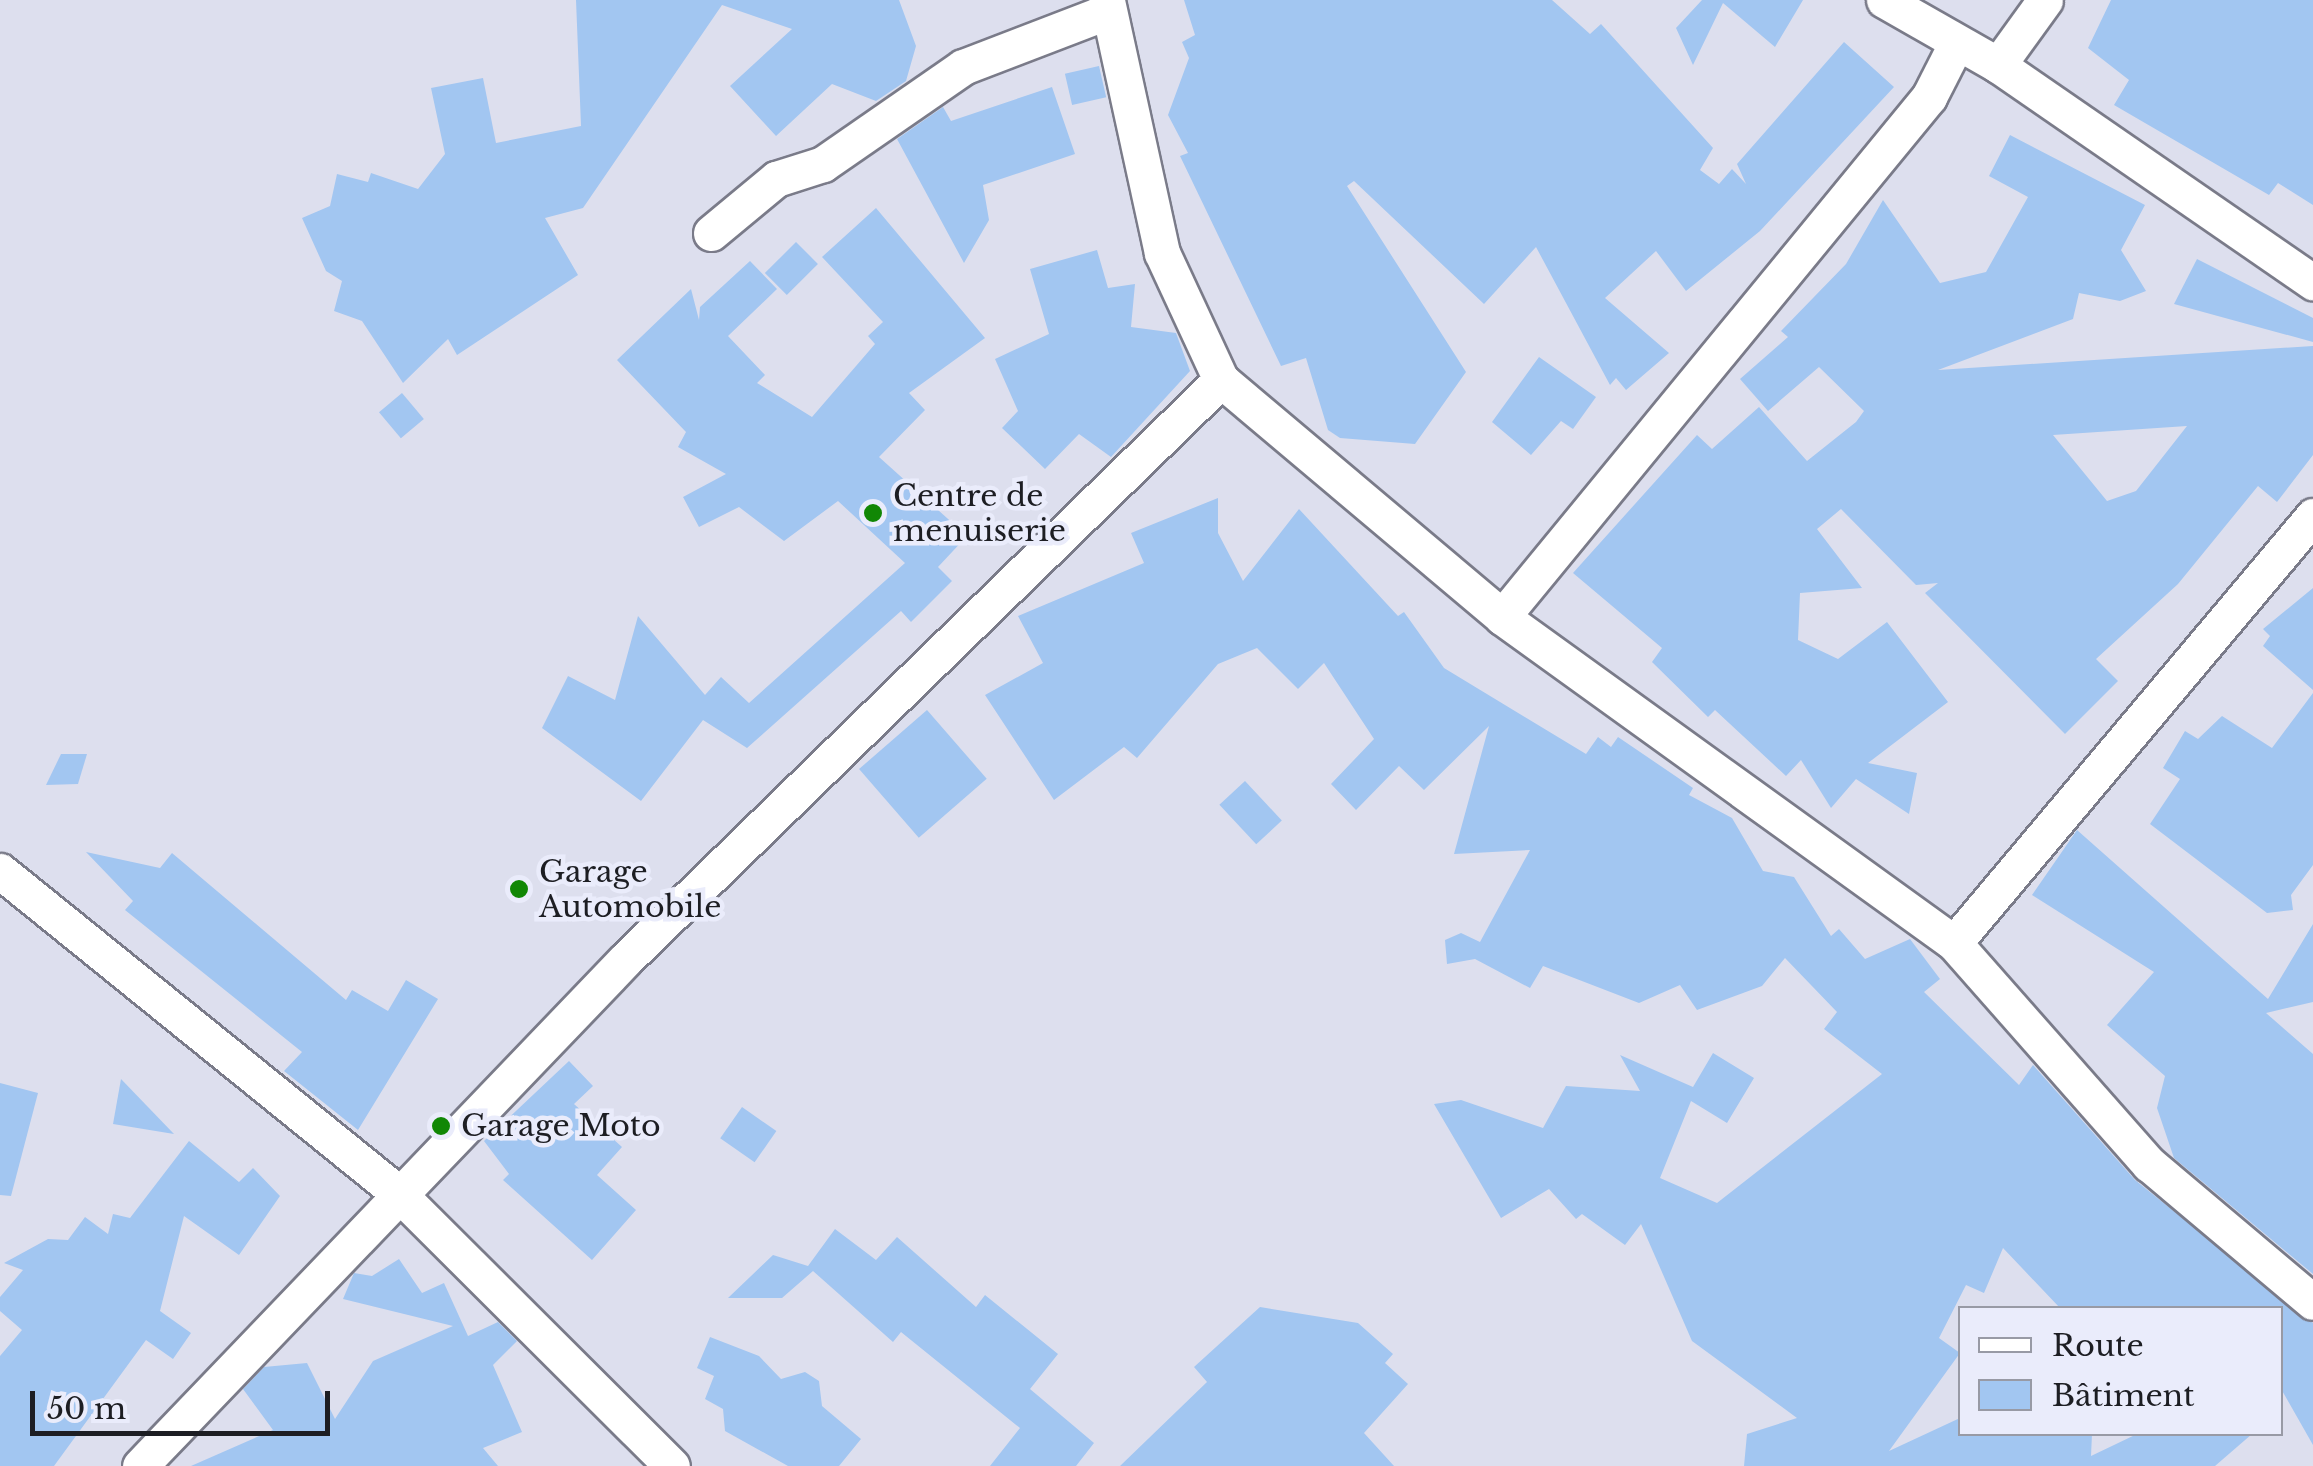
<!DOCTYPE html>
<html>
<head>
<meta charset="utf-8">
<style>
	body { margin:0 }
	#map { position:relative; width:2313px; height:1466px; overflow:hidden; background:#dddfee; font-family:"Libre Baskerville",serif }
	div>[style] { position:absolute }
	.building>* { inset:0; background:#a2c6f1; transform-origin:0 0 }
	.roads { filter:drop-shadow(2px 0 #7a7b89) drop-shadow(-2px 0 #7a7b89) drop-shadow(0 2px #7a7b89) drop-shadow(0 -2px #7a7b89) }
	.minor>* { height:35px; margin:-17.5px; padding:0 17.5px; transform-origin:17.5px; border-radius:17.5px; background:#fff }
	.dots>* { width:28px; height:28px; translate:-50% -50%; box-sizing:border-box; border:5px solid #eaecfb; border-radius:50% }
	span { translate:-50% -50%; white-space:nowrap; text-align:center; line-height:1.15; -webkit-text-stroke:9px #eaecfb; paint-order:stroke }
	.poi-label { font-size:30px; color:#1d1e23 }
	.left { translate:0 -50%; text-align:left }
	.legend { position:absolute; left:1958px; top:1306px; width:325px; height:130px; box-sizing:border-box; background:#eaecfb; border:2px solid #989aa5; margin:0; padding:12px 18px; list-style:none; font-size:30px; color:#1d1e23 }
	.legend li { display:flex; align-items:center; gap:20px; height:50px }
	.legend b { width:50px; border:2px solid #989aa5 }
	.scale { position:absolute; left:30px; top:1391px; width:300px; height:45px; box-sizing:border-box; border:5px solid #1d1e23; border-top:0; padding-left:12px; font-size:30px; line-height:35px; white-space:nowrap; color:#1d1e23; -webkit-text-stroke:8px #eaecfb; paint-order:stroke }
</style>
</head>
<body>
<div id="map">
	<div class="building">
		<i style="clip-path:polygon(576px 0,899px 0,916px 46px,906px 81px,876px 101px,832px 84px,776px 136px,730px 86px,792px 29px,722px 5px,583px 208px,545px 218px,578px 275px,457px 355px,448px 339px,403px 383px,362px 321px,334px 311px,342px 281px,326px 271px,302px 218px,330px 206px,337px 174px,368px 182px,371px 173px,418px 189px,445px 154px,431px 88px,483px 78px,496px 143px,581px 126px)"></i>
		<i style="clip-path:polygon(1184px 0,1552px 0,1590px 34px,1601px 24px,1713px 148px,1700px 170px,1719px 184px,1732px 169px,1746px 184px,1737px 164px,1844px 42px,1894px 87px,1760px 231px,1686px 291px,1656px 251px,1605px 298px,1669px 353px,1626px 390px,1616px 378px,1610px 385px,1536px 247px,1484px 304px,1354px 181px,1347px 186px,1466px 372px,1415px 444px,1340px 438px,1328px 430px,1306px 358px,1281px 366px,1180px 156px,1188px 153px,1168px 115px,1189px 58px,1182px 42px,1195px 35px)"></i>
		<i style="clip-path:polygon(1702px 0,1803px 0,1775px 47px,1723px 3px,1693px 65px,1676px 28px)"></i>
		<i style="clip-path:polygon(2111px 0,2313px 0,2313px 205px,2278px 183px,2269px 195px,2114px 105px,2129px 80px,2088px 48px)"></i>
		<i style="left:1099px;top:66px;width:32px;height:35px;rotate:77deg"></i>
		<i style="clip-path:polygon(1052px 87px,1075px 154px,983px 185px,989px 220px,964px 263px,897px 139px,943px 107px,951px 121px)"></i>
		<i style="clip-path:polygon(evenodd,2010px 135px,2145px 205px,2121px 250px,2146px 291px,2120px 301px,2079px 293px,2073px 319px,1938px 370px,2313px 346px,2313px 455px,2277px 502px,2258px 486px,2178px 584px,2096px 659px,2118px 681px,2065px 734px,1925px 593px,1938px 583px,1916px 585px,1841px 509px,1817px 529px,1862px 588px,1800px 593px,1798px 640px,1838px 659px,1887px 622px,1948px 702px,1868px 763px,1917px 773px,1909px 814px,1856px 779px,1831px 808px,1801px 760px,1786px 776px,1715px 710px,1708px 717px,1652px 662px,1662px 648px,1573px 573px,1697px 435px,1712px 449px,1759px 407px,1807px 461px,1856px 422px,1864px 411px,1819px 367px,1768px 411px,1740px 379px,1788px 337px,1781px 331px,1846px 264px,1883px 200px,1940px 283px,1986px 272px,2028px 197px,1989px 176px,2010px 135px,2187px 426px,2136px 491px,2107px 501px,2053px 435px,2187px 426px)"></i>
		<i style="clip-path:polygon(876px 208px,985px 338px,909px 393px,925px 410px,879px 457px,967px 536px,938px 567px,952px 581px,911px 622px,901px 611px,747px 748px,703px 720px,641px 801px,542px 728px,568px 676px,615px 700px,638px 616px,705px 695px,721px 677px,749px 703px,905px 563px,838px 501px,784px 541px,739px 507px,699px 527px,683px 497px,726px 474px,678px 447px,686px 432px,617px 360px,691px 289px,699px 320px,700px 307px,750px 261px,777px 289px,728px 336px,765px 375px,757px 383px,812px 417px,875px 344px,868px 336px,883px 322px,822px 257px)"></i>
		<i style="left:796px;top:242px;width:31px;height:44px;rotate:45deg"></i>
		<i style="clip-path:polygon(1097px 250px,1108px 288px,1135px 284px,1131px 327px,1176px 333px,1190px 371px,1111px 457px,1079px 434px,1045px 469px,1002px 428px,1018px 411px,995px 359px,1049px 334px,1030px 269px)"></i>
		<i style="clip-path:polygon(2197px 259px,2313px 318px,2313px 342px,2174px 304px)"></i>
		<i style="clip-path:polygon(1539px 357px,1596px 397px,1573px 429px,1561px 421px,1531px 455px,1492px 422px)"></i>
		<i style="left:402px;top:393px;width:34px;height:30px;rotate:50deg"></i>
		<i style="clip-path:polygon(1218px 498px,1218px 533px,1243px 581px,1299px 509px,1398px 616px,1404px 612px,1444px 668px,1586px 754px,1598px 737px,1611px 747px,1618px 737px,1693px 788px,1689px 795px,1732px 818px,1763px 871px,1794px 877px,1831px 936px,1839px 929px,1865px 959px,1910px 939px,1940px 979px,1924px 992px,2019px 1085px,2033px 1065px,2135px 1180px,2313px 1323px,2313px 1445px,2280px 1387px,2280px 1308px,2060px 1308px,2003px 1248px,1984px 1293px,1966px 1285px,1939px 1338px,1960px 1353px,1889px 1451px,1960px 1418px,1960px 1434px,2092px 1434px,2091px 1456px,2137px 1434px,2252px 1434px,2215px 1466px,1744px 1466px,1747px 1434px,1797px 1418px,1692px 1341px,1641px 1224px,1625px 1245px,1582px 1214px,1576px 1219px,1549px 1189px,1501px 1218px,1434px 1104px,1461px 1100px,1543px 1128px,1566px 1086px,1640px 1091px,1620px 1055px,1693px 1087px,1713px 1053px,1754px 1078px,1727px 1123px,1691px 1101px,1660px 1178px,1717px 1203px,1882px 1074px,1824px 1029px,1837px 1012px,1785px 958px,1762px 986px,1697px 1010px,1680px 985px,1639px 1003px,1543px 966px,1530px 988px,1475px 959px,1447px 964px,1445px 940px,1461px 933px,1480px 942px,1530px 850px,1454px 854px,1489px 726px,1424px 790px,1399px 766px,1356px 810px,1331px 784px,1374px 739px,1324px 663px,1298px 689px,1257px 648px,1218px 664px,1137px 758px,1124px 747px,1054px 800px,985px 695px,1043px 663px,1018px 616px,1144px 563px,1131px 533px)"></i>
		<i style="clip-path:polygon(2313px 588px,2313px 690px,2263px 646px,2270px 636px,2263px 629px)"></i>
		<i style="clip-path:polygon(2313px 693px,2313px 865px,2291px 895px,2293px 910px,2267px 913px,2150px 824px,2180px 779px,2163px 768px,2185px 731px,2198px 739px,2222px 716px,2272px 748px)"></i>
		<i style="left:927px;top:710px;width:91px;height:90px;rotate:49deg"></i>
		<i style="clip-path:polygon(61px 754px,87px 754px,78px 784px,46px 785px)"></i>
		<i style="left:1245px;top:781px;width:54px;height:35px;rotate:47deg"></i>
		<i style="clip-path:polygon(2077px 830px,2268px 999px,2313px 924px,2313px 1002px,2266px 1013px,2313px 1054px,2313px 1274px,2174px 1158px,2157px 1108px,2165px 1076px,2107px 1025px,2154px 972px,2032px 895px)"></i>
		<i style="clip-path:polygon(86px 852px,160px 868px,172px 853px,346px 1000px,352px 990px,388px 1011px,406px 980px,438px 999px,358px 1130px,284px 1071px,302px 1052px,125px 910px,133px 901px)"></i>
		<i style="clip-path:polygon(569px 1061px,593px 1086px,574px 1104px,622px 1147px,597px 1175px,636px 1210px,592px 1260px,503px 1180px,509px 1174px,484px 1141px)"></i>
		<i style="clip-path:polygon(121px 1079px,174px 1134px,113px 1124px)"></i>
		<i style="clip-path:polygon(0 1083px,38px 1093px,11px 1196px,0 1195px)"></i>
		<i style="left:742px;top:1107px;width:42px;height:38px;rotate:35deg"></i>
		<i style="clip-path:polygon(189px 1141px,239px 1182px,253px 1168px,280px 1196px,239px 1255px,184px 1216px,160px 1311px,191px 1333px,173px 1359px,146px 1340px,54px 1466px,0 1466px,0 1356px,22px 1330px,0 1311px,0 1297px,23px 1270px,4px 1263px,48px 1239px,68px 1240px,85px 1217px,108px 1234px,113px 1214px,130px 1218px)"></i>
		<i style="clip-path:polygon(835px 1229px,876px 1260px,897px 1237px,976px 1307px,985px 1295px,1058px 1354px,1030px 1389px,1094px 1443px,1076px 1466px,990px 1466px,1020px 1428px,901px 1332px,893px 1342px,813px 1271px,782px 1298px,728px 1298px,773px 1255px,808px 1266px)"></i>
		<i style="clip-path:polygon(399px 1259px,422px 1293px,444px 1283px,468px 1336px,498px 1322px,517px 1341px,493px 1365px,522px 1432px,483px 1448px,498px 1466px,191px 1466px,273px 1430px,243px 1389px,264px 1367px,307px 1363px,335px 1419px,373px 1361px,453px 1326px,343px 1299px,354px 1273px,372px 1276px)"></i>
		<i style="clip-path:polygon(1260px 1307px,1358px 1323px,1393px 1354px,1385px 1363px,1408px 1384px,1364px 1433px,1394px 1466px,1120px 1466px,1207px 1382px,1194px 1367px)"></i>
		<i style="clip-path:polygon(710px 1337px,759px 1356px,781px 1379px,805px 1372px,819px 1381px,822px 1406px,861px 1439px,839px 1466px,788px 1466px,725px 1431px,723px 1409px,705px 1399px,714px 1376px,697px 1368px)"></i>
	</div>
	<div class="roads">
		<div class="minor">
			<i style="left:1884px;top:0;width:131px;rotate:29.7deg"></i>
			<i style="left:1998px;top:65px;width:383px;rotate:34.6deg"></i>
			<i style="left:1998px;top:65px;width:80px;rotate:-54.1deg"></i>
			<i style="left:711px;top:233px;width:85px;rotate:-39.7deg"></i>
			<i style="left:776px;top:179px;width:49px;rotate:-17.7deg"></i>
			<i style="left:823px;top:164px;width:170px;rotate:-34.7deg"></i>
			<i style="left:963px;top:67px;width:153px;rotate:-21deg"></i>
			<i style="left:1221px;top:380px;width:368px;rotate:40.1deg"></i>
			<i style="left:1502px;top:617px;width:557px;rotate:35.8deg"></i>
			<i style="left:1954px;top:943px;width:295px;rotate:48.6deg"></i>
			<i style="left:2149px;top:1164px;width:214px;rotate:40.1deg"></i>
			<i style="left:1502px;top:617px;width:673px;rotate:-50.61deg"></i>
			<i style="left:1929px;top:97px;width:57px;rotate:-63deg"></i>
			<i style="left:0;top:871px;width:511px;rotate:38.96deg"></i>
			<i style="left:397px;top:1192px;width:388px;rotate:44.9deg"></i>
			<i style="left:1954px;top:943px;width:558px;rotate:-49.94deg"></i>
			<i style="left:140px;top:1466px;width:701px;rotate:-46.21deg"></i>
			<i style="left:625px;top:960px;width:832px;rotate:-44.22deg"></i>
			<i style="left:1221px;top:380px;width:140px;rotate:-114.9deg"></i>
			<i style="left:1162px;top:253px;width:259px;rotate:-102.3deg"></i>
		</div>
	</div>
	<div class="dots">
		<i style="left:873px;top:513px;background:#118705"></i>
		<i style="left:519px;top:889px;background:#118705"></i>
		<i style="left:441px;top:1126px;background:#118705"></i>
	</div>
	<div class="poi-label">
		<span class="left" style="left:893px;top:513px">Centre de<br>menuiserie</span>
		<span class="left" style="left:539px;top:889px">Garage<br>Automobile</span>
		<span class="left" style="left:461px;top:1126px">Garage Moto</span>
	</div>
	<ul class="legend">
	<li><b style="height:12px;background:#fff"></b>Route</li>
	<li><b style="height:28px;background:#a2c6f1"></b>Bâtiment</li>
	</ul>
	<div class="scale">50 m</div>
</div>
</body>
</html>
